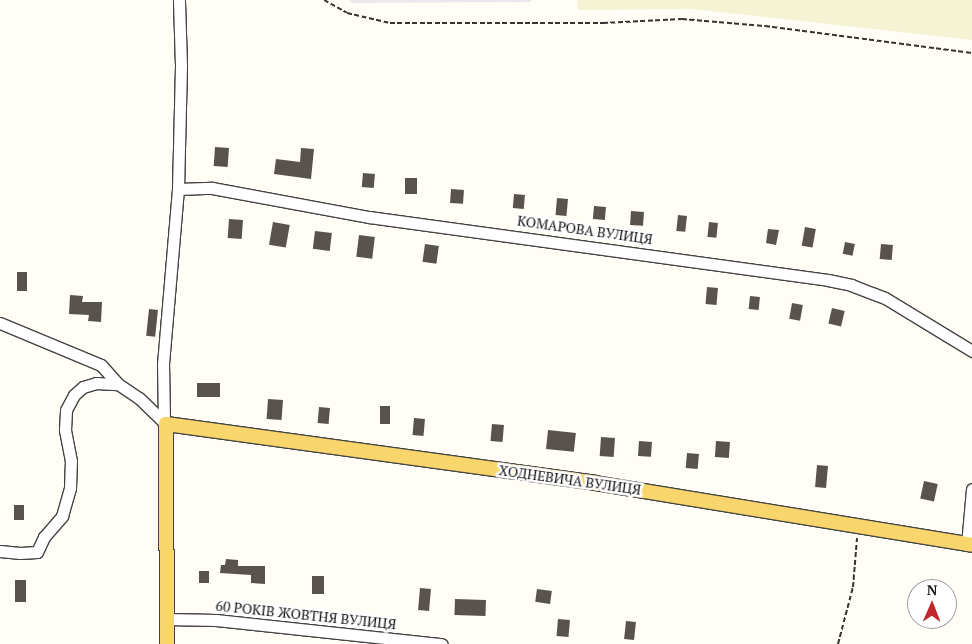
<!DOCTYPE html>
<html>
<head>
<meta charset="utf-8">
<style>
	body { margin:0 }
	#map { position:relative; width:972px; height:644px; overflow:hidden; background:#fffdf5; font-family:"PT Serif",serif }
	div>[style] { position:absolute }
	.industrial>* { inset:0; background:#eee6ef }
	.farmland>* { inset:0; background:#f6f3d4 }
	.building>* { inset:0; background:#5a524d; transform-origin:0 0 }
	.path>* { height:2px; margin-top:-1px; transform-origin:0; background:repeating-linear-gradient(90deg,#333 0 5px,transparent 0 7.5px) }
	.roads { filter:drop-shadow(1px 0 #444) drop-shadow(-1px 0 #444) drop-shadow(0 1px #444) drop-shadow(0 -1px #444) }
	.minor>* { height:11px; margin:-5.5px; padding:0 5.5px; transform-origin:5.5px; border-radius:5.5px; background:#fff }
	.major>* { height:14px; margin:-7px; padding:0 7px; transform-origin:7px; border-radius:7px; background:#f9d66b }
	span { translate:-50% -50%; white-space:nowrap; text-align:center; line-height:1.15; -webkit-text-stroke:5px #fff; paint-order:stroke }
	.street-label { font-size:14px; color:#111 }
	.north { position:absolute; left:907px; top:579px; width:50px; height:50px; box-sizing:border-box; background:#fff; border:1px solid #a0a0a0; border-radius:50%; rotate:1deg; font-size:14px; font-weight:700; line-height:20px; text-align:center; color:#111 }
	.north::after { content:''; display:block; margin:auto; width:18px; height:22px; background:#c4262e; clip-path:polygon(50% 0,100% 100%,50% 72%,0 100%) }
</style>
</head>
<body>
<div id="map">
	<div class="industrial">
		<i style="clip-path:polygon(349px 0,531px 0,531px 2px,352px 3px)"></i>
	</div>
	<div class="farmland">
		<i style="clip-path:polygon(577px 0,972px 0,972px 40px,692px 9px,578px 10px)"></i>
	</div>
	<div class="building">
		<i style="left:215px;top:147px;width:14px;height:19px;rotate:4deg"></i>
		<i style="clip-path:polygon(301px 148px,314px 149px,311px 179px,274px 174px,276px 159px,300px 162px)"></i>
		<i style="left:363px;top:173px;width:12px;height:14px;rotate:5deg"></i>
		<i style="left:405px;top:178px;width:12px;height:16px"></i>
		<i style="left:451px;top:189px;width:13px;height:14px;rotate:4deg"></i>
		<i style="left:514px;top:194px;width:11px;height:14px;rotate:5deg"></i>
		<i style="left:557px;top:198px;width:11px;height:17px;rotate:5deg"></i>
		<i style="left:594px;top:206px;width:12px;height:13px;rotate:5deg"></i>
		<i style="left:631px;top:211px;width:13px;height:14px;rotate:4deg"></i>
		<i style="left:678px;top:215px;width:9px;height:16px;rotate:6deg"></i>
		<i style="left:229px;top:219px;width:14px;height:19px;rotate:4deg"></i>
		<i style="left:273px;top:222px;width:17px;height:23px;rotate:10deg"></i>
		<i style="left:709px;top:222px;width:9px;height:15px;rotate:6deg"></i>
		<i style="left:805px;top:227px;width:11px;height:19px;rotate:10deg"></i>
		<i style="clip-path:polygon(768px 229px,779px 230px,776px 245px,766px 243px)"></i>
		<i style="left:315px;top:231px;width:17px;height:18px;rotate:7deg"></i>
		<i style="left:359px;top:235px;width:16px;height:22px;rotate:7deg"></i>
		<i style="left:845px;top:242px;width:10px;height:12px;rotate:11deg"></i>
		<i style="left:425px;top:244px;width:14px;height:18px;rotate:8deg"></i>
		<i style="left:881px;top:244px;width:12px;height:15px;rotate:5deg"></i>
		<i style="left:17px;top:272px;width:10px;height:19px"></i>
		<i style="left:707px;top:287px;width:11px;height:17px;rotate:5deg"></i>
		<i style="clip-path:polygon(70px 295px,83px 296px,82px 302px,102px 302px,101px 322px,88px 321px,89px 315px,69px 314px)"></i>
		<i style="left:750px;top:296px;width:10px;height:13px;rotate:6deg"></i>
		<i style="left:792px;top:303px;width:11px;height:16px;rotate:10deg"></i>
		<i style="left:832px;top:308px;width:13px;height:16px;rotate:13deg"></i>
		<i style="left:149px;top:309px;width:9px;height:27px;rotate:6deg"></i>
		<i style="left:197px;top:383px;width:23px;height:14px"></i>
		<i style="left:268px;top:399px;width:15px;height:20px;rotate:4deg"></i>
		<i style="left:380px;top:406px;width:10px;height:18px"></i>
		<i style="left:319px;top:407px;width:11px;height:16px;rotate:5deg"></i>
		<i style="left:414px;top:418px;width:11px;height:17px;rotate:5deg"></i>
		<i style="left:492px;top:424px;width:12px;height:17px;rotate:5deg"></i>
		<i style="left:548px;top:430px;width:28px;height:19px;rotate:6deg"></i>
		<i style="left:601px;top:437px;width:14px;height:19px;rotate:4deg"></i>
		<i style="left:639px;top:441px;width:13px;height:15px;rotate:4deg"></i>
		<i style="left:716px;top:441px;width:14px;height:16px;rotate:4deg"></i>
		<i style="left:687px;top:453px;width:12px;height:15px;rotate:5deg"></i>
		<i style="left:817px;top:465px;width:11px;height:22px;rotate:5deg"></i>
		<i style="left:924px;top:481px;width:14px;height:18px;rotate:12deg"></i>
		<i style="left:14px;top:505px;width:10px;height:15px"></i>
		<i style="clip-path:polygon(226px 559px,238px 560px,238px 566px,265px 566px,265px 584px,251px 583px,251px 575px,220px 573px,221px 565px,225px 565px)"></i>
		<i style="left:199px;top:571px;width:10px;height:12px"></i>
		<i style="left:312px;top:576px;width:12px;height:18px"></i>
		<i style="left:15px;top:580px;width:11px;height:22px"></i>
		<i style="left:420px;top:588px;width:11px;height:22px;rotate:5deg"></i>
		<i style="left:537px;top:589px;width:15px;height:13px;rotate:8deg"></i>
		<i style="left:455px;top:599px;width:31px;height:16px;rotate:2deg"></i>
		<i style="left:558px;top:619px;width:12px;height:17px;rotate:5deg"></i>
		<i style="left:626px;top:621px;width:10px;height:18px;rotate:6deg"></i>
	</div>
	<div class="path">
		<i style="left:324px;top:0;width:26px;rotate:29deg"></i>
		<i style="left:347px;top:13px;width:44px;rotate:13.1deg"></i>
		<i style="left:390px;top:23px;width:213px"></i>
		<i style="left:603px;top:23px;width:79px;rotate:-2.9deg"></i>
		<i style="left:682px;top:19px;width:83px;rotate:4.8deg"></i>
		<i style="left:765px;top:26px;width:209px;rotate:7.4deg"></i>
		<i style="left:838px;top:644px;width:59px;rotate:-75.3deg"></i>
		<i style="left:853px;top:587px;width:49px;rotate:-85.3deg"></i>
	</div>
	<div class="roads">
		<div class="minor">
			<i style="left:178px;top:189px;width:34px;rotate:-2deg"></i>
			<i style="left:212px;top:188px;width:160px;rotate:10.5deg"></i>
			<i style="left:369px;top:217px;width:463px;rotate:7.8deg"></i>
			<i style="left:828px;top:280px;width:24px;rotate:12deg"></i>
			<i style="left:851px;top:285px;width:36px;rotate:21deg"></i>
			<i style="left:885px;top:298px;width:102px;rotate:31.3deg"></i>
			<i style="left:0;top:323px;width:109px;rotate:22.6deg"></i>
			<i style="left:101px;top:365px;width:25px;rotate:48deg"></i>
			<i style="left:118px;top:384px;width:25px;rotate:34deg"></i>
			<i style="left:139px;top:398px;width:37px;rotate:44deg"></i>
			<i style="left:164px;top:420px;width:56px;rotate:-91deg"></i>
			<i style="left:163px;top:364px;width:176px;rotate:-85.1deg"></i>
			<i style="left:178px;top:189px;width:124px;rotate:-88.6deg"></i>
			<i style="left:181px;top:65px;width:65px;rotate:-91.8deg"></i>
			<i style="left:967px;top:545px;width:56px;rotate:-84.9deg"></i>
			<i style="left:0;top:551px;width:20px;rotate:6deg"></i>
			<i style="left:20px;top:553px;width:17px;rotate:-3deg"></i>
			<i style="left:37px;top:552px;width:17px;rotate:-65deg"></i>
			<i style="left:44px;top:537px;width:28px;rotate:-49deg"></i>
			<i style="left:62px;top:516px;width:29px;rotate:-74deg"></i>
			<i style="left:70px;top:488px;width:27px;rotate:-88deg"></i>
			<i style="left:71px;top:461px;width:32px;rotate:-101deg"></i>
			<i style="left:65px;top:430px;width:20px;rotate:-87deg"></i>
			<i style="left:66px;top:410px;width:17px;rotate:-62deg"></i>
			<i style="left:74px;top:395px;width:12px;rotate:-42deg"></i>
			<i style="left:83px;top:387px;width:14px;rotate:-17deg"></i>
			<i style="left:96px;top:383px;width:22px;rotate:3deg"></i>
			<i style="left:166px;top:619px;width:50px;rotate:1.1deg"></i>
			<i style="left:216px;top:620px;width:227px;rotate:6.1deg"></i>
		</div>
		<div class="major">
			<i style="left:167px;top:644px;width:220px;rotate:-90.3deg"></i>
			<i style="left:166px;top:424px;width:433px;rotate:7.8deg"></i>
			<i style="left:595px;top:483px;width:382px;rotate:9.3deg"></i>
		</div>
	</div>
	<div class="street-label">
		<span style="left:585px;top:230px;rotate:8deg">КОМАРОВА ВУЛИЦЯ</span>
		<span style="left:570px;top:480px;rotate:8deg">ХОДНЕВИЧА ВУЛИЦЯ</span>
		<span style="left:306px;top:615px;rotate:6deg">60 РОКІВ ЖОВТНЯ ВУЛИЦЯ</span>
	</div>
	<div class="north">N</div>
</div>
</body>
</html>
